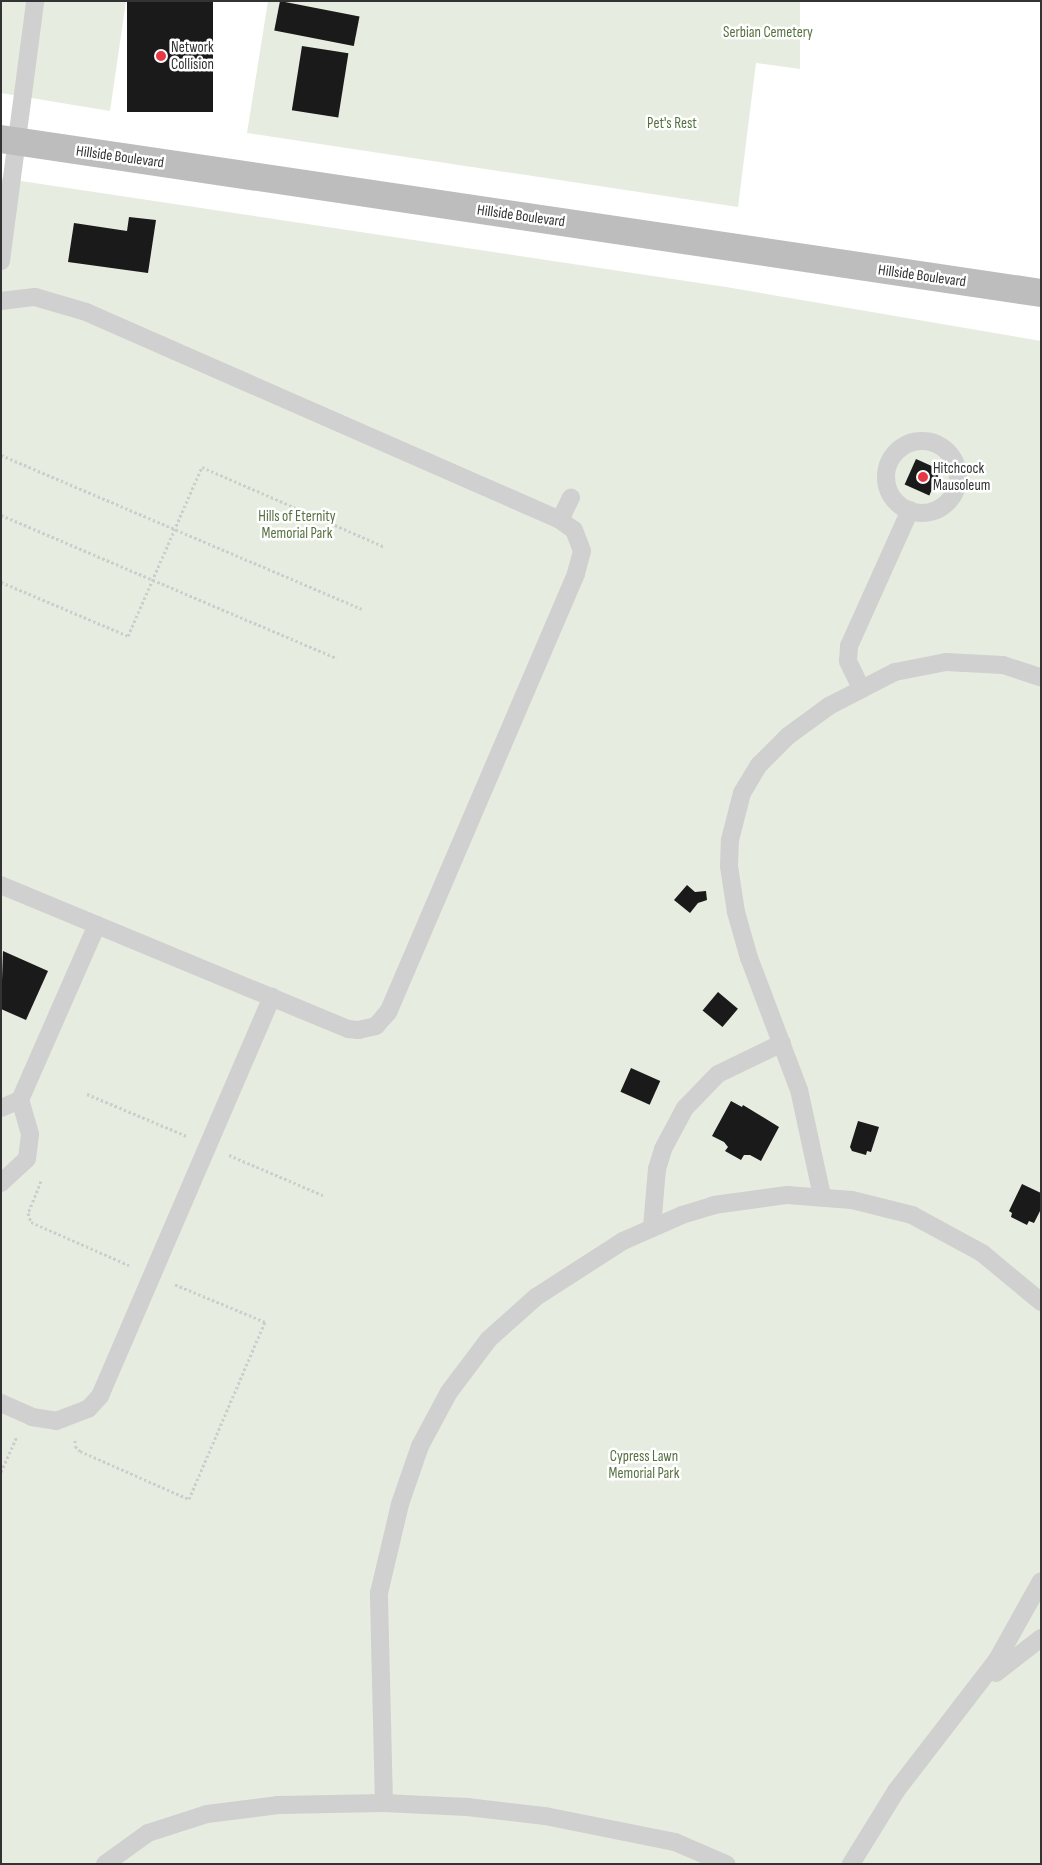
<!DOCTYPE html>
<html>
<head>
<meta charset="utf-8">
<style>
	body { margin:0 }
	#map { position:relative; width:1042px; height:1865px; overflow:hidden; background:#fff; font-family:"Sofia Sans Condensed",sans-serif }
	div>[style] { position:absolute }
	.green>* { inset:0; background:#e6ecdf }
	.building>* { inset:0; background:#1a1a1a; transform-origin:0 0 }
	.path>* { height:3px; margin-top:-1.5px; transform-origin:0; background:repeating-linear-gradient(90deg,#cdcdcd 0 2.5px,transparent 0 5px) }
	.service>* { height:18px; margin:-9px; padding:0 9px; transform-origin:9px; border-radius:9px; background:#d0d0d0 }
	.service>.ring { margin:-9px; padding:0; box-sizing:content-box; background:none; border:18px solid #d0d0d0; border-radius:50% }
	.secondary>* { height:28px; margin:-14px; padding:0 14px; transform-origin:14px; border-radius:14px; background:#bdbdbd }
	.dots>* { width:14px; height:14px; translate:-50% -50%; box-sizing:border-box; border:2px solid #fff; border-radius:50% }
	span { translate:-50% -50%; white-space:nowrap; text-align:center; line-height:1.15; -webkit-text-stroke:5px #fff; paint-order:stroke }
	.park-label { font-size:15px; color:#56703f }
	.poi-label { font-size:15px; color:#333 }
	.left { translate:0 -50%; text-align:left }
	.street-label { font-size:15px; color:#333 }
	.frame { position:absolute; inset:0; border:2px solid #333; pointer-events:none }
</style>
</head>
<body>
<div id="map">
	<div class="green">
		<i style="clip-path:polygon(1px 1px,126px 1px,110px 111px,1px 93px)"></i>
		<i style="clip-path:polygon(268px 1px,800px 1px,800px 69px,756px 63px,738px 207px,247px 133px)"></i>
		<i style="clip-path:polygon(1px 178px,726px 287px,1041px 341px,1041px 1864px,1px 1864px)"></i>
	</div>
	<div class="building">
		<i style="left:127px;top:1px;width:86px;height:111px"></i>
		<i style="left:280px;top:1px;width:81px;height:30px;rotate:11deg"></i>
		<i style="left:302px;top:46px;width:47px;height:65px;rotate:9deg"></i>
		<i style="clip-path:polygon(129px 217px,156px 220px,148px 273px,68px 262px,74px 223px,127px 231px)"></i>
		<i style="left:916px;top:459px;width:27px;height:28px;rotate:24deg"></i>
		<i style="clip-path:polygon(687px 885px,695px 892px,706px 891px,707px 900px,698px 903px,690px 913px,674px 900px)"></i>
		<i style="clip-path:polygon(3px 951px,48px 971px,26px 1020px,1px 1009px)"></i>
		<i style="left:718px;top:992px;width:26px;height:24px;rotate:40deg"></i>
		<i style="left:631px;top:1068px;width:32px;height:26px;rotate:24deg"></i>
		<i style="clip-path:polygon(731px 1101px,742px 1107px,743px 1105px,779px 1127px,761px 1161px,750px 1155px,744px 1155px,741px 1160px,725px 1151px,728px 1147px,724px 1142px,712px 1136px)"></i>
		<i style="clip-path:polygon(858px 1121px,879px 1127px,871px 1152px,867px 1151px,866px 1155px,852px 1151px,850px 1147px)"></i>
		<i style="clip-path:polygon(1022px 1184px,1041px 1193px,1041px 1209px,1034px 1223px,1029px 1221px,1027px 1225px,1011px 1217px,1012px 1213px,1009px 1211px)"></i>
	</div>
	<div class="path">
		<i style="left:1px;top:455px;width:392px;rotate:23.1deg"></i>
		<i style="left:1px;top:515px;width:365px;rotate:23.1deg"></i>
		<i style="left:1px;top:582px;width:138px;rotate:23deg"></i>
		<i style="left:128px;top:636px;width:184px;rotate:-66.4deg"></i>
		<i style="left:202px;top:467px;width:200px;rotate:23.6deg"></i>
		<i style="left:87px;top:1094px;width:108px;rotate:22.8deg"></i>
		<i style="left:229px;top:1155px;width:102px;rotate:23.1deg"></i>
		<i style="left:41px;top:1181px;width:35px;rotate:112deg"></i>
		<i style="left:28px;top:1213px;width:9px;rotate:72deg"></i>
		<i style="left:31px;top:1222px;width:107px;rotate:23.7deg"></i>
		<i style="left:75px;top:1440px;width:6px;rotate:90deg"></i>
		<i style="left:75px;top:1446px;width:7px;rotate:45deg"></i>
		<i style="left:80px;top:1451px;width:119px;rotate:23.8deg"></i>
		<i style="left:189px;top:1499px;width:193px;rotate:-66.8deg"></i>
		<i style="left:265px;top:1322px;width:99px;rotate:-157.3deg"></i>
		<i style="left:1px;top:1472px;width:39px;rotate:-66deg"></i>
	</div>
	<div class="service">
		<i style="left:1px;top:261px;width:262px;rotate:-82.5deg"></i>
		<i style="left:1px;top:301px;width:34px;rotate:-7deg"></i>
		<i style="left:35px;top:297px;width:53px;rotate:16.4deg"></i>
		<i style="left:86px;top:312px;width:518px;rotate:23.69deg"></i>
		<i style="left:560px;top:520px;width:17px;rotate:36deg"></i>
		<i style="left:574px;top:530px;width:22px;rotate:69deg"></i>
		<i style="left:582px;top:551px;width:24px;rotate:105deg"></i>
		<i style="left:576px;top:574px;width:477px;rotate:113.2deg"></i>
		<i style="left:388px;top:1012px;width:18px;rotate:131deg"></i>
		<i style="left:376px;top:1026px;width:18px;rotate:167deg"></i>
		<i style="left:358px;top:1030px;width:10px;rotate:-174deg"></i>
		<i style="left:348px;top:1029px;width:376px;rotate:-157.5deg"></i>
		<i class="ring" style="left:886px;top:441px;width:54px;height:54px"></i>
		<i style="left:560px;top:520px;width:25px;rotate:-64deg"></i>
		<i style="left:861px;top:688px;width:30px;rotate:-116deg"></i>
		<i style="left:848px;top:661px;width:15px;rotate:-86deg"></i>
		<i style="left:849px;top:646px;width:149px;rotate:-65.8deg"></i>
		<i style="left:1px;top:1108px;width:21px;rotate:-23deg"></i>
		<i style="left:1px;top:1183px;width:35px;rotate:-43deg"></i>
		<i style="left:27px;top:1159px;width:25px;rotate:-83deg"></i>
		<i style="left:30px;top:1134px;width:35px;rotate:-106deg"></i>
		<i style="left:20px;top:1100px;width:191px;rotate:-66.3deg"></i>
		<i style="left:822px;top:1196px;width:108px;rotate:-102.2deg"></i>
		<i style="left:799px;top:1090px;width:141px;rotate:-110.7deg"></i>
		<i style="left:749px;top:958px;width:48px;rotate:-105.8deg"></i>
		<i style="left:736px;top:912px;width:47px;rotate:-98.7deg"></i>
		<i style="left:729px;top:866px;width:26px;rotate:-88deg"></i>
		<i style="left:730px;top:840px;width:49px;rotate:-75.7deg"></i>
		<i style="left:742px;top:793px;width:33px;rotate:-59deg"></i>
		<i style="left:759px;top:765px;width:41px;rotate:-45deg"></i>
		<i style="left:788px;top:736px;width:51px;rotate:-36.2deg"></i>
		<i style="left:829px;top:706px;width:74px;rotate:-27.3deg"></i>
		<i style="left:895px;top:672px;width:52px;rotate:-11.1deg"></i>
		<i style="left:946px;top:662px;width:57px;rotate:3deg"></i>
		<i style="left:1003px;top:665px;width:40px;rotate:18deg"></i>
		<i style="left:652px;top:1227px;width:58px;rotate:-85.1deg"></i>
		<i style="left:657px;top:1169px;width:21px;rotate:-73deg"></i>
		<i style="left:663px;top:1149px;width:47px;rotate:-61.8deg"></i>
		<i style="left:685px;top:1108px;width:47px;rotate:-45.9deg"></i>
		<i style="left:718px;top:1074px;width:71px;rotate:-25.8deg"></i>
		<i style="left:1px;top:1403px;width:34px;rotate:24deg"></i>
		<i style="left:32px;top:1417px;width:24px;rotate:9deg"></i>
		<i style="left:56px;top:1421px;width:34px;rotate:-21deg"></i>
		<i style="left:88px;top:1409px;width:18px;rotate:-47deg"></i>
		<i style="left:100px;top:1396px;width:435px;rotate:-66.7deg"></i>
		<i style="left:996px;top:1673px;width:57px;rotate:-37.9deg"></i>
		<i style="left:384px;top:1803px;width:210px;rotate:-91.4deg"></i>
		<i style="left:379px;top:1593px;width:91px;rotate:-76.7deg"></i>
		<i style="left:400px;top:1504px;width:61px;rotate:-71deg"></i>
		<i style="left:420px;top:1446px;width:61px;rotate:-61.8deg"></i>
		<i style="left:449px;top:1392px;width:66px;rotate:-53deg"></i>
		<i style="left:489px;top:1339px;width:63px;rotate:-41.8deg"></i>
		<i style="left:536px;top:1297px;width:103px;rotate:-32.8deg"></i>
		<i style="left:623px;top:1241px;width:64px;rotate:-23.8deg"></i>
		<i style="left:682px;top:1215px;width:34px;rotate:-17deg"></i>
		<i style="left:714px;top:1205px;width:74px;rotate:-7.8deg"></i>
		<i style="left:787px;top:1195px;width:65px;rotate:4.4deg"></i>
		<i style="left:852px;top:1200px;width:62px;rotate:14deg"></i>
		<i style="left:912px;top:1215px;width:80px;rotate:28.5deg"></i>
		<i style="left:982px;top:1253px;width:77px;rotate:39.7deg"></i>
		<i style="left:105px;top:1864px;width:53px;rotate:-35.8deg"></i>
		<i style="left:148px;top:1833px;width:62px;rotate:-17.9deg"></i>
		<i style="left:207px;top:1814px;width:72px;rotate:-7.2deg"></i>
		<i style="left:278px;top:1805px;width:106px;rotate:-1.1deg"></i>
		<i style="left:384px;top:1803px;width:83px;rotate:2.8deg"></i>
		<i style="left:467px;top:1807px;width:79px;rotate:6.6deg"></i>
		<i style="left:545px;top:1816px;width:133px;rotate:11.3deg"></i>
		<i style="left:675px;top:1842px;width:56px;rotate:23.3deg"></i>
		<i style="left:851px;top:1864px;width:86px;rotate:-58.3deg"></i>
		<i style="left:896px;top:1791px;width:165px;rotate:-52.4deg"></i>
		<i style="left:997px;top:1660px;width:90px;rotate:-60.9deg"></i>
	</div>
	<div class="secondary">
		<i style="left:1px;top:139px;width:1051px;rotate:8.42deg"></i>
	</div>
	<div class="dots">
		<i style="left:161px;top:56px;background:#e63946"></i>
		<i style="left:923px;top:477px;background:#e63946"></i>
	</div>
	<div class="park-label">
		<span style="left:768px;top:33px">Serbian Cemetery</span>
		<span style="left:672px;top:124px">Pet's Rest</span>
		<span style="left:297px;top:525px">Hills of Eternity<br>Memorial Park</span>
		<span style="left:644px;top:1465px">Cypress Lawn<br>Memorial Park</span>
	</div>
	<div class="poi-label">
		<span class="left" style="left:171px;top:56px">Network<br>Collision</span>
		<span class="left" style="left:933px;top:477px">Hitchcock<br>Mausoleum</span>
	</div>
	<div class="street-label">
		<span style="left:120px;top:157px;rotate:8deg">Hillside Boulevard</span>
		<span style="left:521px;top:216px;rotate:8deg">Hillside Boulevard</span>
		<span style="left:922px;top:276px;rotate:8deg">Hillside Boulevard</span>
	</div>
	<div class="frame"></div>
</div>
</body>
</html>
